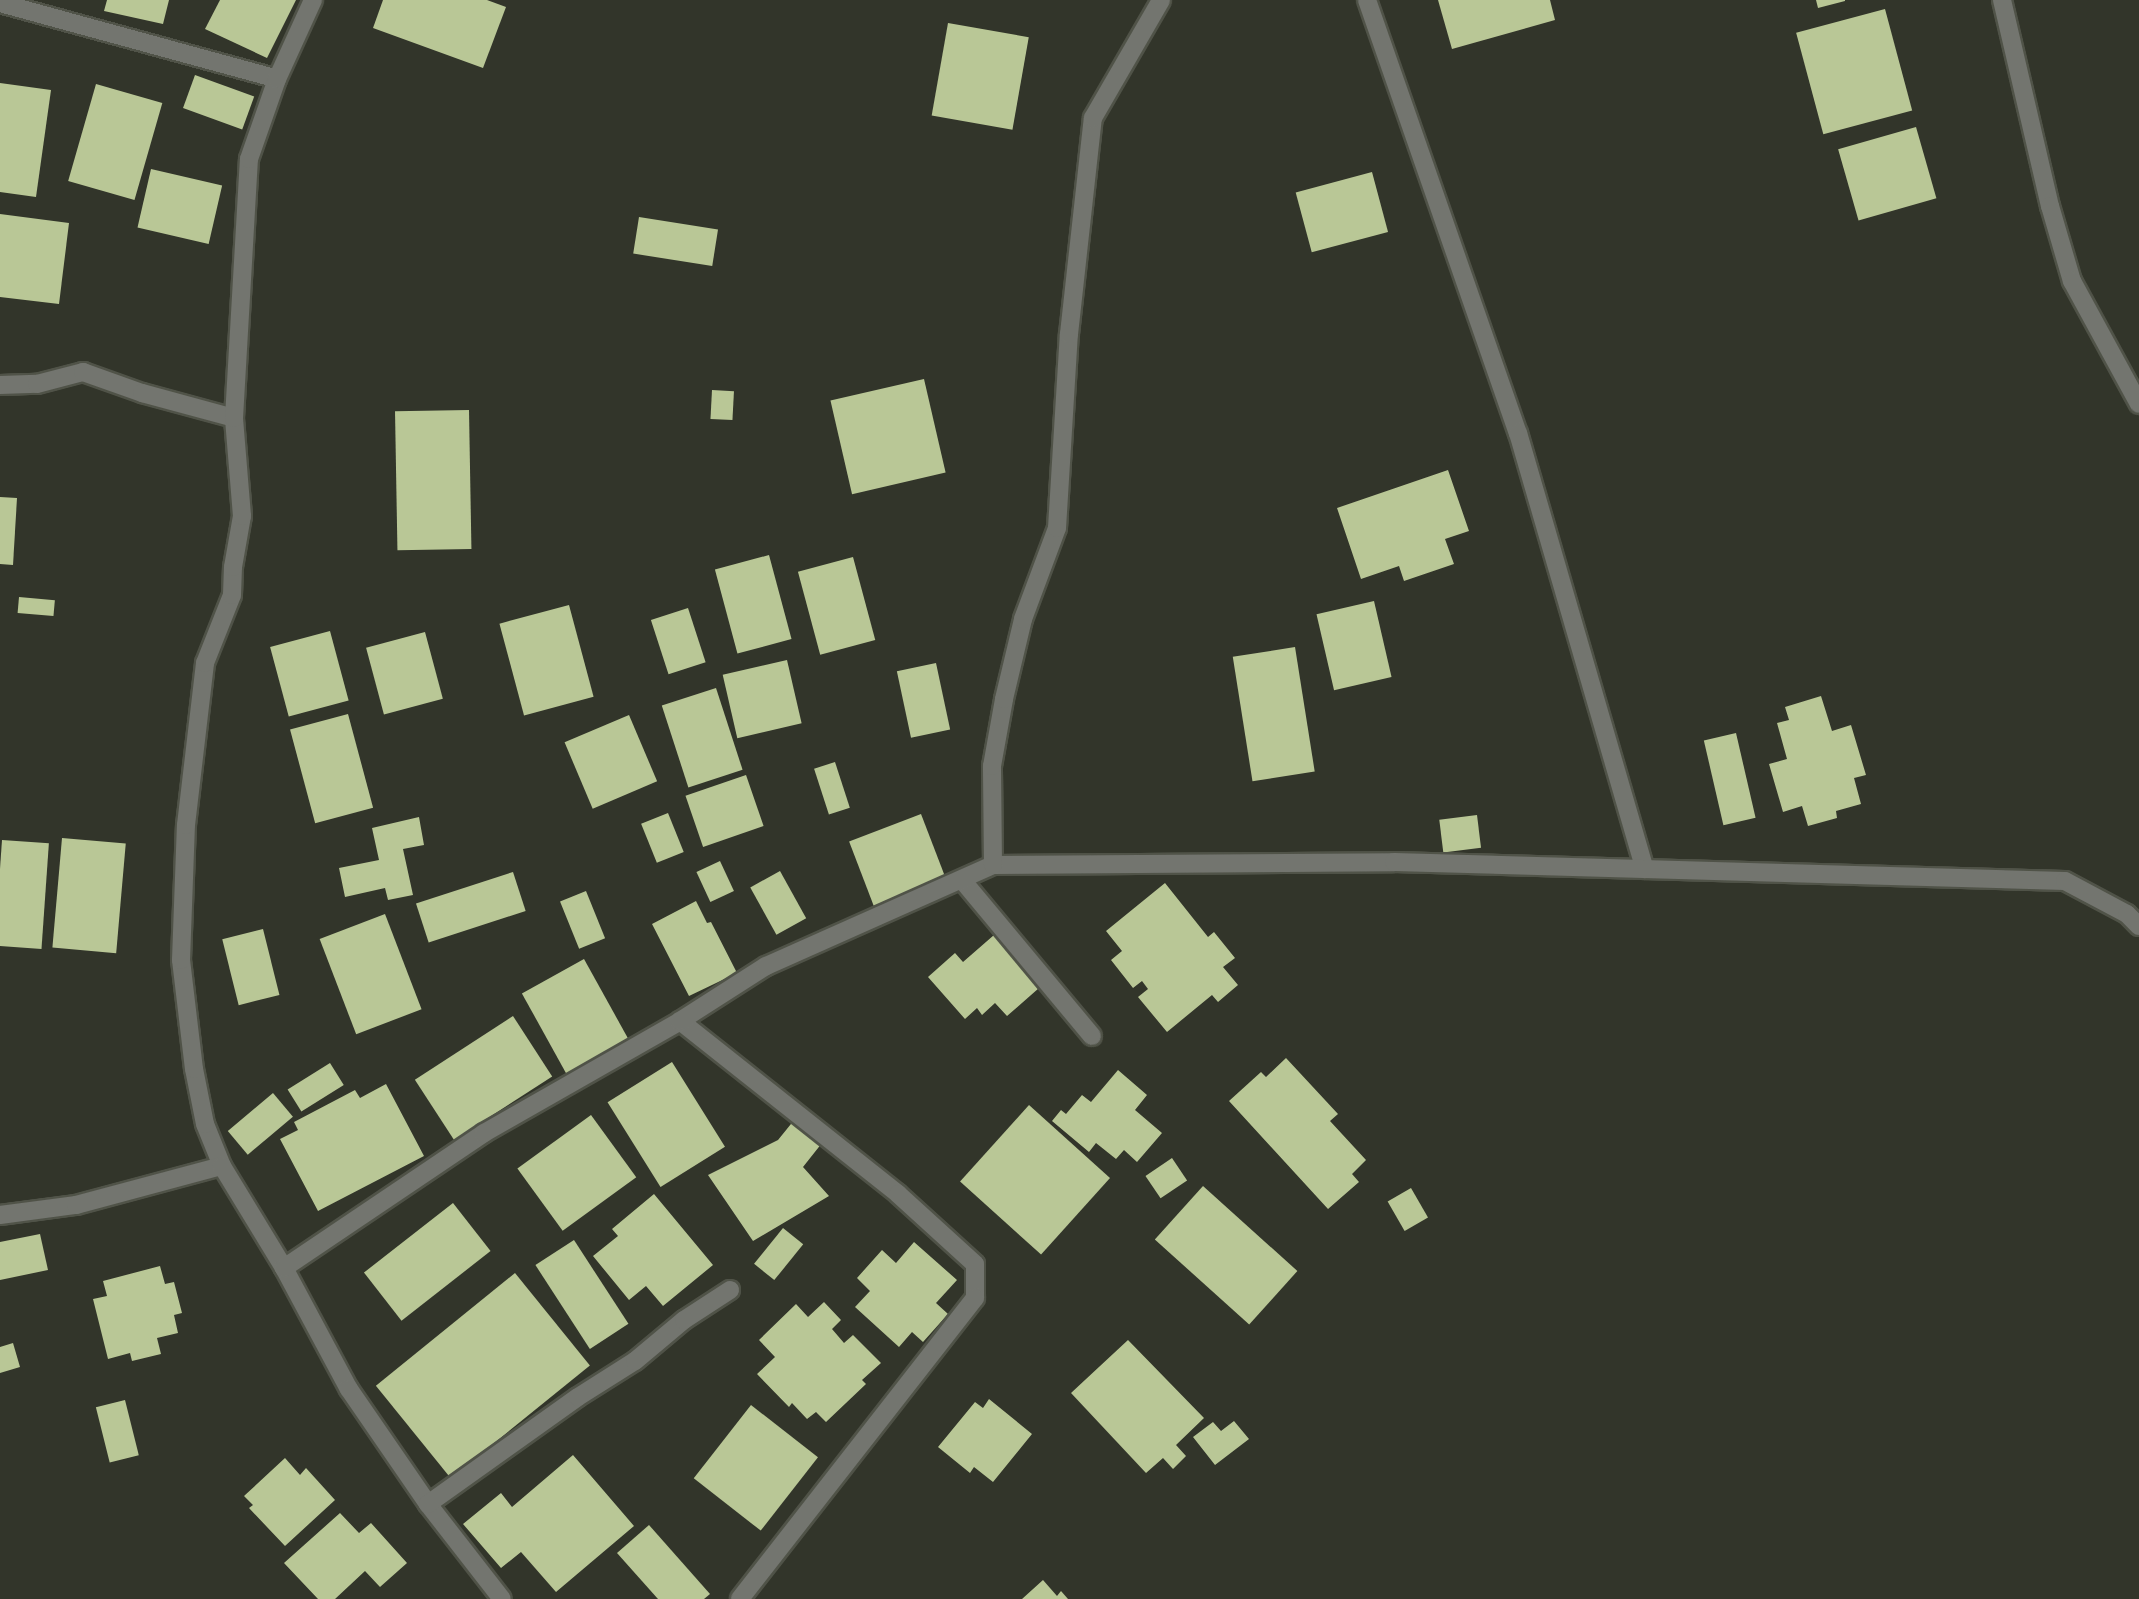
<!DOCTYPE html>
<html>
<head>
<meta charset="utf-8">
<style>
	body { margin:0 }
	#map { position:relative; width:2139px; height:1599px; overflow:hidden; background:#32352a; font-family:"IBM Plex Sans",sans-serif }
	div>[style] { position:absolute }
	.building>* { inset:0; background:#b9c796; transform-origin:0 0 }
	.roads { filter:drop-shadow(2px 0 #505348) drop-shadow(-2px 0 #505348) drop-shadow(0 2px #505348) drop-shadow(0 -2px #505348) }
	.minor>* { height:18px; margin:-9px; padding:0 9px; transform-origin:9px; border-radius:9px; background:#73756f }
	span { translate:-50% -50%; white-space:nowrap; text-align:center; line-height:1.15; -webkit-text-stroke:7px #32352a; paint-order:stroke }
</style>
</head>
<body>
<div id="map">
	<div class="building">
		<i style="clip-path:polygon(107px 0,169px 0,163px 24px,104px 11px)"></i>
		<i style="clip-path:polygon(220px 0,296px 0,267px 58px,205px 29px)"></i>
		<i style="clip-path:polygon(383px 0,487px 0,506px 7px,483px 68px,373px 28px)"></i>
		<i style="clip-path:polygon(1438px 0,1550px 0,1555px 20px,1452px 49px)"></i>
		<i style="clip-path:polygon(1816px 0,1845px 0,1845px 1px,1818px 8px)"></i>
		<i style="left:1885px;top:9px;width:105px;height:92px;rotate:75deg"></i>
		<i style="left:948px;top:23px;width:82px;height:94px;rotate:10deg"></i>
		<i style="left:195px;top:75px;width:63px;height:35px;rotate:20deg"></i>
		<i style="clip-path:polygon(0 83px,51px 90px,36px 197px,0 192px)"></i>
		<i style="left:96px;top:84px;width:69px;height:101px;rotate:16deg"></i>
		<i style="left:1916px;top:127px;width:74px;height:81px;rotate:74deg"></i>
		<i style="left:151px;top:169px;width:73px;height:60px;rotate:13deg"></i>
		<i style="left:1372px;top:172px;width:62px;height:79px;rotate:75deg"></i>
		<i style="clip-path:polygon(0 214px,69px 223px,59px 304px,0 297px)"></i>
		<i style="left:639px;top:217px;width:80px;height:37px;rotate:9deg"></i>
		<i style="left:924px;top:379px;width:96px;height:96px;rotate:77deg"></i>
		<i style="left:712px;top:390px;width:22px;height:29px;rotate:3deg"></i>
		<i style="left:469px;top:410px;width:139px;height:74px;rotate:89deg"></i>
		<i style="clip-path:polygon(1448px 470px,1469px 531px,1445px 539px,1454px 564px,1404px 581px,1399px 566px,1361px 579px,1337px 508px)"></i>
		<i style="clip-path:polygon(0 497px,17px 498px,13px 565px,0 564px)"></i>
		<i style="left:769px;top:555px;width:87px;height:56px;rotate:75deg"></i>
		<i style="left:853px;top:557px;width:86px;height:57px;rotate:75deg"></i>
		<i style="left:19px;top:597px;width:36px;height:16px;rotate:5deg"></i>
		<i style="left:1374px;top:601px;width:78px;height:59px;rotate:77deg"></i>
		<i style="left:569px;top:605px;width:95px;height:72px;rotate:75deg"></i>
		<i style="left:688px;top:608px;width:57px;height:39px;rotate:72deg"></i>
		<i style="left:330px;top:631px;width:72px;height:62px;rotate:75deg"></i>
		<i style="left:425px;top:632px;width:69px;height:61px;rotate:75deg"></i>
		<i style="left:1295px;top:647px;width:126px;height:63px;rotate:81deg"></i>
		<i style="left:787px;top:660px;width:65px;height:66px;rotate:77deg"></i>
		<i style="left:936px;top:663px;width:68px;height:40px;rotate:78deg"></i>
		<i style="left:716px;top:688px;width:86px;height:57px;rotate:72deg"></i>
		<i style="clip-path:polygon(1821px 696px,1832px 731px,1851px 725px,1866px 775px,1854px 778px,1861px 804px,1836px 811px,1837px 818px,1808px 826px,1802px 806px,1783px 812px,1769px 764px,1787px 759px,1777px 723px,1789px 720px,1785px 707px)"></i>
		<i style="left:348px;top:714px;width:97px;height:60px;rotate:75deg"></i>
		<i style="left:629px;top:715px;width:72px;height:70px;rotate:67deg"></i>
		<i style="left:1736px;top:733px;width:87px;height:33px;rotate:77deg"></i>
		<i style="left:835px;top:762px;width:48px;height:22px;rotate:72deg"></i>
		<i style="left:746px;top:775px;width:54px;height:64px;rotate:71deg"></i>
		<i style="left:668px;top:813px;width:42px;height:29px;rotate:68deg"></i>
		<i style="left:921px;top:814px;width:71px;height:77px;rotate:69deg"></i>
		<i style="left:1477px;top:815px;width:33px;height:38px;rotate:83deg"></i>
		<i style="clip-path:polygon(419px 817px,424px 845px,403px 849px,413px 895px,388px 900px,385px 888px,345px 897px,339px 868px,379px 860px,372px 828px)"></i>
		<i style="left:62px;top:838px;width:64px;height:110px;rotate:5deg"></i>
		<i style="left:2px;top:840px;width:47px;height:106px;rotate:4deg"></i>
		<i style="left:720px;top:861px;width:33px;height:26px;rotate:65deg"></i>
		<i style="left:780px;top:871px;width:54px;height:34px;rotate:61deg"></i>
		<i style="left:513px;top:872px;width:41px;height:102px;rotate:72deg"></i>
		<i style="clip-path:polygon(1165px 883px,1208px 937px,1214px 932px,1235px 958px,1223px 967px,1238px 985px,1218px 1002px,1212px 995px,1167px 1032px,1138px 997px,1148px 989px,1142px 981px,1133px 988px,1111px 960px,1122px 951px,1106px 931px)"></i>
		<i style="left:586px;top:891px;width:51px;height:28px;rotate:68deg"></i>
		<i style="clip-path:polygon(696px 901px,707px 923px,711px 922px,737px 973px,689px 996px,652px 924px)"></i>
		<i style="left:385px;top:914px;width:102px;height:70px;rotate:69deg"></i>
		<i style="left:263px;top:929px;width:68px;height:42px;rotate:76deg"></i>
		<i style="clip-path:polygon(994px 935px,1039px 988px,1007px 1016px,995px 1003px,982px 1015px,977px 1008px,965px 1019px,928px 977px,955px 953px,963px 962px)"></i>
		<i style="left:584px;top:959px;width:92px;height:71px;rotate:61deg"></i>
		<i style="left:513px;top:1016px;width:72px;height:117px;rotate:57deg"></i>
		<i style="clip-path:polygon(1286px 1058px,1338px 1114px,1330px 1121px,1366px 1160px,1352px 1174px,1359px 1182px,1328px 1209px,1229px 1101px,1261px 1072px,1266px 1077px)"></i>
		<i style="left:672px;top:1062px;width:100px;height:76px;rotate:58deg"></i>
		<i style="left:330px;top:1063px;width:26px;height:50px;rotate:58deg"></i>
		<i style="clip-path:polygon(1118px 1070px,1147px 1095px,1135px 1110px,1162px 1133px,1137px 1162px,1124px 1150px,1116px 1159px,1096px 1143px,1089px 1152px,1052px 1121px,1061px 1110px,1066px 1114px,1082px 1095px,1091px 1102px)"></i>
		<i style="clip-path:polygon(386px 1084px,424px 1156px,318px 1211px,280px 1139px,298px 1130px,294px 1122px,355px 1090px,360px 1098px)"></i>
		<i style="left:273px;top:1093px;width:31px;height:59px;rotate:50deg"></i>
		<i style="left:1029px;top:1105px;width:109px;height:103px;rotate:42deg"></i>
		<i style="left:591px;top:1115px;width:77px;height:91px;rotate:54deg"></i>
		<i style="clip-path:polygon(795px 1119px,822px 1143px,803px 1167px,829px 1196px,753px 1241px,708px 1175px,778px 1140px)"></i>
		<i style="left:1172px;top:1158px;width:27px;height:32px;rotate:56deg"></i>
		<i style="left:1203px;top:1186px;width:127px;height:72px;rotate:42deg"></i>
		<i style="left:1411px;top:1188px;width:34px;height:27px;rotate:60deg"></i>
		<i style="clip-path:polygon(654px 1194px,713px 1265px,663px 1306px,646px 1286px,629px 1300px,593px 1256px,618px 1236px,612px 1229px)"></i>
		<i style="left:453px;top:1203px;width:61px;height:113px;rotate:52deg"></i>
		<i style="left:783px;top:1228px;width:26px;height:46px;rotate:39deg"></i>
		<i style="clip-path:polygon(40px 1234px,48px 1270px,0 1280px,0 1242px)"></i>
		<i style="left:574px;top:1240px;width:100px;height:46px;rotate:57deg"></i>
		<i style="clip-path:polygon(914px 1242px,957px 1280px,936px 1303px,948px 1314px,923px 1342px,912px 1332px,899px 1347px,855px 1307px,870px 1291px,857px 1278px,882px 1250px,896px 1263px)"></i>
		<i style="clip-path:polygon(160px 1266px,165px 1284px,174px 1282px,182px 1313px,174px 1315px,178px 1333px,157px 1338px,161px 1354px,132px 1361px,130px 1353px,108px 1359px,93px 1299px,107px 1296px,103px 1281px)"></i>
		<i style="left:515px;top:1273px;width:119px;height:179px;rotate:51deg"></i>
		<i style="clip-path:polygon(824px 1302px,841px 1320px,832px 1329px,844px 1343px,853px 1335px,881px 1363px,862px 1380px,866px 1384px,826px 1422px,816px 1412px,807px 1419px,792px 1403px,789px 1407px,757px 1374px,775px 1357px,759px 1340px,796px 1304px,808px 1317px)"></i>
		<i style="clip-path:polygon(1128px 1340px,1204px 1418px,1176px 1445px,1186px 1456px,1173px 1469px,1163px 1458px,1146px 1473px,1071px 1393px)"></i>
		<i style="clip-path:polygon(13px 1343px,20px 1367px,0 1373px,0 1347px)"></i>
		<i style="clip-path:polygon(989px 1399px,1032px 1434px,993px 1482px,974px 1467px,970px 1473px,938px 1447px,975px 1402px,983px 1408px)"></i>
		<i style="left:125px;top:1400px;width:57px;height:30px;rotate:76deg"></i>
		<i style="left:751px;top:1405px;width:85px;height:93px;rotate:38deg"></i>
		<i style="clip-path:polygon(1234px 1421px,1249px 1439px,1215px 1465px,1193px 1437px,1213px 1422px,1221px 1431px)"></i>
		<i style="clip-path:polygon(573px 1455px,634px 1526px,556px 1592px,521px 1552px,501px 1568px,463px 1524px,501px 1493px,512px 1507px)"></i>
		<i style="clip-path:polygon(285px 1458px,300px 1475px,306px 1468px,335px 1500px,285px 1546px,249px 1508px,253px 1505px,244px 1496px)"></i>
		<i style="clip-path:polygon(340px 1513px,359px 1533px,371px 1523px,407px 1563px,380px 1587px,365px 1571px,335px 1599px,318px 1599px,284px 1563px)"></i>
		<i style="clip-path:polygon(649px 1525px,710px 1594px,704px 1599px,658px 1599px,617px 1553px)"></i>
		<i style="clip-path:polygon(1043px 1580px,1057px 1596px,1061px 1591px,1068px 1599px,1022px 1599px)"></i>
	</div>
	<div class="roads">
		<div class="minor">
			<i style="left:1367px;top:0;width:459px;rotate:70.8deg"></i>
			<i style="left:1518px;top:433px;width:454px;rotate:73.8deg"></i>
			<i style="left:2002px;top:0;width:212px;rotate:76.9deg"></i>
			<i style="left:2050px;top:206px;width:78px;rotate:73.7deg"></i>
			<i style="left:2072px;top:281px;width:140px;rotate:61.4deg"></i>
			<i style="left:0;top:3px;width:287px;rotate:15.3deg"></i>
			<i style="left:0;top:385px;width:37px;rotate:-2deg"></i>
			<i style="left:37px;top:384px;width:48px;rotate:-14.6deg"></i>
			<i style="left:83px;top:372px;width:63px;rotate:19.6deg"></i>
			<i style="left:142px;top:393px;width:95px;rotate:15.2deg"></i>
			<i style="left:993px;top:865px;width:401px;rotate:-0.4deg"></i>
			<i style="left:1394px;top:862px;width:671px;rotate:1.62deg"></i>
			<i style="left:2065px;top:881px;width:70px;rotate:28deg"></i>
			<i style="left:2127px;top:914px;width:17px;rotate:45deg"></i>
			<i style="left:962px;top:880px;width:203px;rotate:50.2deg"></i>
			<i style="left:680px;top:1021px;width:278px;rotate:38.4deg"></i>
			<i style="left:898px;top:1194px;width:104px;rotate:42.3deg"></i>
			<i style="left:975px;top:1264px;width:34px;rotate:90deg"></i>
			<i style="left:975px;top:1298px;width:382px;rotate:128deg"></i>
			<i style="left:222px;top:1166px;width:45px;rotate:-112deg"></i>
			<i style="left:205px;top:1124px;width:56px;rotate:-101.3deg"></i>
			<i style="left:194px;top:1069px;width:110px;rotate:-96.8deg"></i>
			<i style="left:181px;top:960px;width:135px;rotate:-87.9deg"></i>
			<i style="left:186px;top:825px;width:163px;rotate:-83.3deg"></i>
			<i style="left:205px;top:663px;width:73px;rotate:-68.3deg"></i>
			<i style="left:232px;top:595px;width:28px;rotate:-88deg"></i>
			<i style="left:233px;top:567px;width:52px;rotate:-80deg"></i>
			<i style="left:242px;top:516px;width:98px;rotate:-94.7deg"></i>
			<i style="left:234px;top:418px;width:259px;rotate:-86.7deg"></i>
			<i style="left:249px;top:159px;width:85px;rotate:-70.7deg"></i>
			<i style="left:277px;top:79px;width:87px;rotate:-65.5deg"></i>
			<i style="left:0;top:1215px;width:77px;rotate:-7.5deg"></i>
			<i style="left:76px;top:1205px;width:151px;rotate:-15deg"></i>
			<i style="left:222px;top:1166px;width:119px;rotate:58.7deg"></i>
			<i style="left:284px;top:1268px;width:137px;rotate:61.8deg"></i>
			<i style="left:349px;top:1389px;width:140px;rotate:55.5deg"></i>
			<i style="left:428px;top:1504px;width:120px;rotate:52.1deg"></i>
			<i style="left:284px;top:1268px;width:241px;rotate:-34deg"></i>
			<i style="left:484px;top:1133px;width:226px;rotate:-29.7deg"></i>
			<i style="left:680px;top:1021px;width:102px;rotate:-32.6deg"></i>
			<i style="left:766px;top:966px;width:248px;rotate:-24deg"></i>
			<i style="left:993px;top:865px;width:99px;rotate:-90.6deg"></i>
			<i style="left:992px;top:766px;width:68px;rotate:-79.8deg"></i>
			<i style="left:1004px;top:699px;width:82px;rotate:-76.6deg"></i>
			<i style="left:1023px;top:619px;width:97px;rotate:-69.5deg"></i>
			<i style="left:1057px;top:528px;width:194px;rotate:-86.5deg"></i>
			<i style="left:1069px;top:334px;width:217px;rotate:-83.7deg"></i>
			<i style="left:1093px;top:118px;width:136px;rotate:-60deg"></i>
			<i style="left:428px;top:1504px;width:184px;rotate:-35.5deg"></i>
			<i style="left:578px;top:1397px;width:67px;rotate:-32.3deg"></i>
			<i style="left:635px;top:1361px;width:64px;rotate:-39.9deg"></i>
			<i style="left:684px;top:1320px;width:55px;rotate:-33.1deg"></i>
		</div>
	</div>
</div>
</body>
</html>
